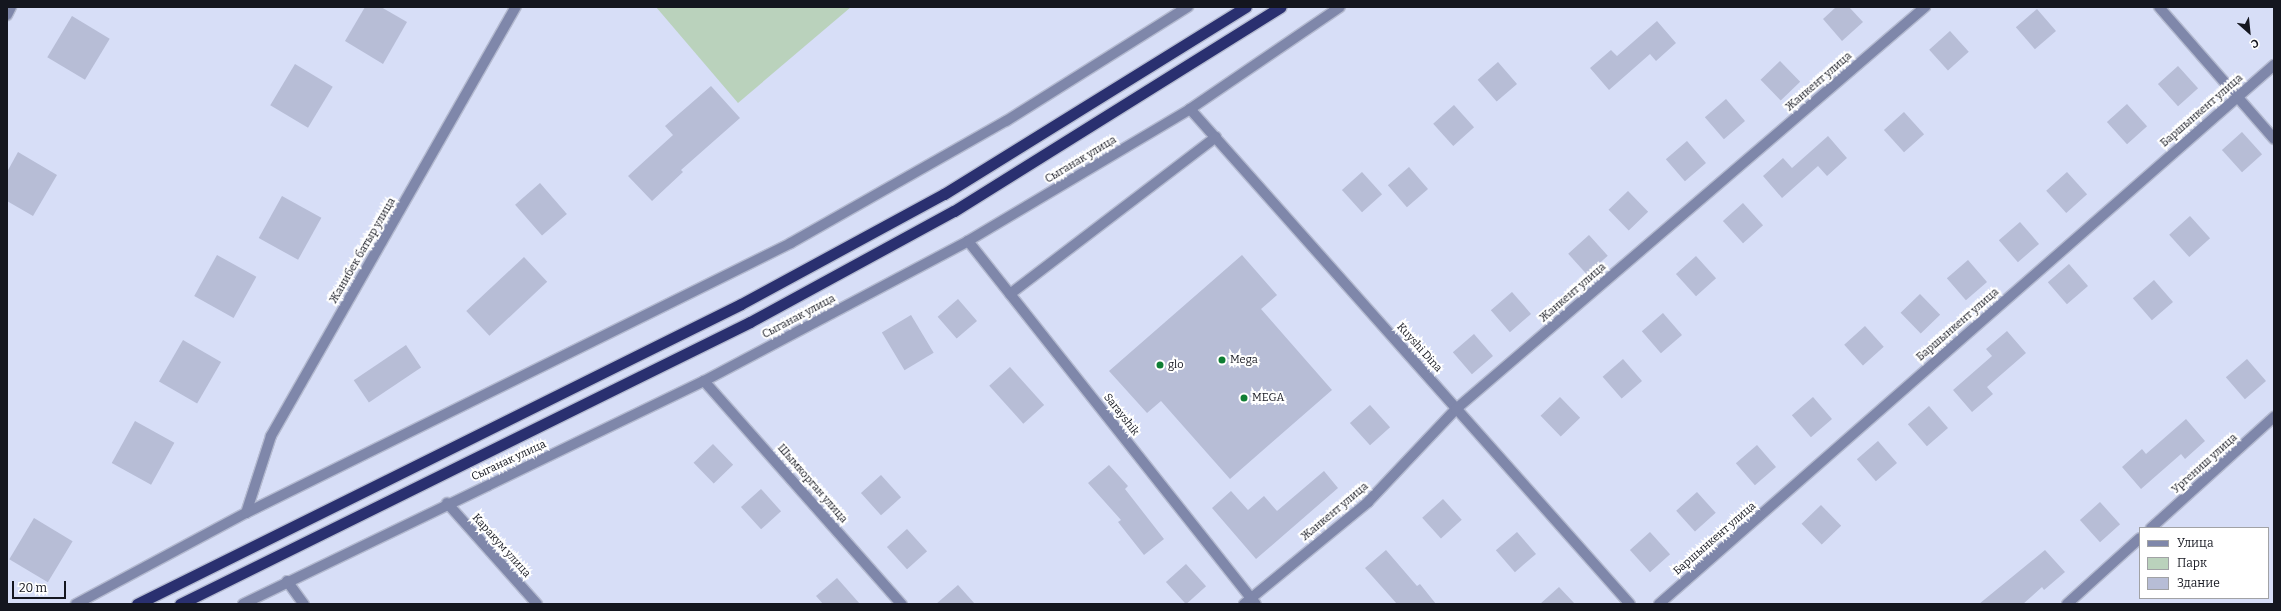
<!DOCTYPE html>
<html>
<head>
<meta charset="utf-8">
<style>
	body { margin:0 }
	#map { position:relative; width:2281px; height:611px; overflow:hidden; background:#d7def7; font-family:Bitter,serif }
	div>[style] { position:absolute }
	.green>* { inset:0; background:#bad2bc }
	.building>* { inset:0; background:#b7bdd6; transform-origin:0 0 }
	.roads { filter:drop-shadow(1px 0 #b4bad0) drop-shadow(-1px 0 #b4bad0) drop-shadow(0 1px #b4bad0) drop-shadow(0 -1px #b4bad0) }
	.minor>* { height:10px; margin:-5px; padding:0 5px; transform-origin:5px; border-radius:5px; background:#7f87aa }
	.trunk>* { height:11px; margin:-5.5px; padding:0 5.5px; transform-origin:5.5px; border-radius:5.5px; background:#2a3070 }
	.dots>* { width:11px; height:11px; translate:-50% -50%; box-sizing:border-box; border:2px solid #fff; border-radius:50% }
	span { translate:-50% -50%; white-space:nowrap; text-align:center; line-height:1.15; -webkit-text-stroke:4px #fff; paint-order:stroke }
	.street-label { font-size:11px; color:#14161f }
	.poi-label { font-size:11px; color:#14161f }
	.left { translate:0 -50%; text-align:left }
	.frame { position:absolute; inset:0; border:8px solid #14161f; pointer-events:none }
	.legend { position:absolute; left:2139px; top:527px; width:130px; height:72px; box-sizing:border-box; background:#fff; border:1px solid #a1a2a5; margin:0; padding:5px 7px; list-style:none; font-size:12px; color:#14161f }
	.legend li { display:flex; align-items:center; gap:8px; height:20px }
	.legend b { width:20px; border:1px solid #a1a2a5 }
	.north { position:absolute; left:2229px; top:12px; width:40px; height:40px; -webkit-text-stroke:3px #fff; paint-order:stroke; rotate:153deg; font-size:11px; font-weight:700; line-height:16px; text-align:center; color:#14161f }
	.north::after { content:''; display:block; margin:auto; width:14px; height:18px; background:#14161f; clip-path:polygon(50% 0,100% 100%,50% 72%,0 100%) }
	.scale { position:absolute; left:12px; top:581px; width:54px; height:18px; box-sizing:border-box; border:2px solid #14161f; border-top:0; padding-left:5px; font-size:12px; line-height:14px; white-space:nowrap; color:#14161f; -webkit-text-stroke:3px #fff; paint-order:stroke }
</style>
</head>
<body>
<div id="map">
	<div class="green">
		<i style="clip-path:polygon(656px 7px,851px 7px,738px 103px)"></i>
	</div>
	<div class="building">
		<i style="clip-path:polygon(365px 7px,381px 7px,407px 22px,383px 64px,345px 41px)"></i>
		<i style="clip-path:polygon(1836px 7px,1849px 7px,1863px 22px,1842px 41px,1823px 19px)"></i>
		<i style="left:2037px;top:9px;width:29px;height:28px;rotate:49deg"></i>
		<i style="left:72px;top:16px;width:44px;height:48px;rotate:31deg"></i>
		<i style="clip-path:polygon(1657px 21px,1676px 43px,1656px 61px,1650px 54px,1609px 90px,1590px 68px,1611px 50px,1617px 56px)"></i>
		<i style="left:1950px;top:31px;width:28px;height:28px;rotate:48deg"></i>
		<i style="left:1780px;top:61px;width:29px;height:27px;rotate:46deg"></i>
		<i style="left:1498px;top:62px;width:29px;height:27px;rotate:49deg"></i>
		<i style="left:295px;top:64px;width:44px;height:48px;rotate:31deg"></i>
		<i style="left:2178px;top:66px;width:30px;height:27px;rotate:48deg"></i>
		<i style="clip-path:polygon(711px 86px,740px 118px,681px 170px,683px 172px,652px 201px,628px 176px,673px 135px,665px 126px)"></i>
		<i style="left:1726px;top:99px;width:29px;height:28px;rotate:49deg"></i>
		<i style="left:2127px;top:104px;width:30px;height:27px;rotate:48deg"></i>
		<i style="left:1454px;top:105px;width:30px;height:28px;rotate:48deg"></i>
		<i style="left:1904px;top:112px;width:30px;height:27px;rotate:48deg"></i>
		<i style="left:2242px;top:132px;width:30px;height:27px;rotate:48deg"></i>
		<i style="clip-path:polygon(1828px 136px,1847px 158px,1827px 176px,1818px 166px,1782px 198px,1763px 176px,1783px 158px,1792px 168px)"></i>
		<i style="left:1687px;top:141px;width:29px;height:28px;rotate:49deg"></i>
		<i style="clip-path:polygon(18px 152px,57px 175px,33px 216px,7px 201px,7px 172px)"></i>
		<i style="left:1409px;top:167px;width:29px;height:28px;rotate:49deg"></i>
		<i style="left:1362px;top:172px;width:30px;height:27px;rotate:48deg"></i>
		<i style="left:2067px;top:172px;width:30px;height:28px;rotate:48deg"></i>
		<i style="left:540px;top:183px;width:41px;height:33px;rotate:49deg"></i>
		<i style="left:1628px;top:191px;width:29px;height:27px;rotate:46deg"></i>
		<i style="left:282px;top:196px;width:45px;height:48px;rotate:29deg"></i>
		<i style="left:1743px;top:203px;width:30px;height:27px;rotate:48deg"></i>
		<i style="left:2190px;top:216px;width:30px;height:28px;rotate:48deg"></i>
		<i style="left:2020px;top:222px;width:29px;height:28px;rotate:49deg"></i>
		<i style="left:1589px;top:235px;width:28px;height:28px;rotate:48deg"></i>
		<i style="left:217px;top:255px;width:45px;height:47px;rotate:29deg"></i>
		<i style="clip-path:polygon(1242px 255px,1277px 295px,1261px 309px,1332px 390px,1230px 479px,1161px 401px,1147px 413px,1109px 371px)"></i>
		<i style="left:1696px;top:256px;width:30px;height:27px;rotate:48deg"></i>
		<i style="left:524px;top:257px;width:34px;height:79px;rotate:47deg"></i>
		<i style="left:1968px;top:260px;width:29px;height:28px;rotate:49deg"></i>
		<i style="left:2069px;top:264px;width:29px;height:28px;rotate:49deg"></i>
		<i style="left:2154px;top:280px;width:29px;height:28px;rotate:49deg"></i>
		<i style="left:1512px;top:292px;width:29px;height:28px;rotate:49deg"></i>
		<i style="left:1920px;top:294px;width:29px;height:27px;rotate:46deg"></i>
		<i style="left:958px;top:299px;width:29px;height:27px;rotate:49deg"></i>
		<i style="left:1663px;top:313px;width:29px;height:28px;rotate:49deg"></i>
		<i style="left:911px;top:315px;width:44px;height:34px;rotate:59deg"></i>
		<i style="left:1865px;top:326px;width:28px;height:28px;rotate:48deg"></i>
		<i style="clip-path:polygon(2007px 331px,2026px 353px,1987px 387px,1993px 394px,1972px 412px,1953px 390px,1992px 356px,1986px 349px)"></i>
		<i style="left:1474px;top:334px;width:29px;height:28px;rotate:49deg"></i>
		<i style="left:183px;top:340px;width:44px;height:48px;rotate:30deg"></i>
		<i style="left:406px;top:345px;width:27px;height:63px;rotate:56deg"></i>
		<i style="left:1623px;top:359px;width:29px;height:27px;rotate:49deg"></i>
		<i style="left:2247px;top:359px;width:29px;height:28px;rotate:49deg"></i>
		<i style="left:1010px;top:367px;width:51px;height:28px;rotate:48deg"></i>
		<i style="left:1560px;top:397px;width:29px;height:27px;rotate:46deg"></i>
		<i style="left:1813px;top:397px;width:29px;height:28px;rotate:49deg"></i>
		<i style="left:1370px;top:405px;width:30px;height:27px;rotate:48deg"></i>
		<i style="left:1929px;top:406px;width:29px;height:28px;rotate:49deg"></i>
		<i style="clip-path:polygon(2186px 419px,2205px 441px,2185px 459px,2181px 454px,2141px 489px,2122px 467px,2142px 449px,2146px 454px)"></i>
		<i style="left:135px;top:421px;width:45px;height:48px;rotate:29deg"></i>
		<i style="left:1878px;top:441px;width:29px;height:28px;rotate:49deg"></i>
		<i style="left:713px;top:444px;width:29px;height:27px;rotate:46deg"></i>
		<i style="left:1757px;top:445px;width:29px;height:28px;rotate:49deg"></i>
		<i style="clip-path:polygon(1109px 465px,1128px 486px,1125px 489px,1164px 539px,1144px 555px,1118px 522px,1121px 520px,1088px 483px)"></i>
		<i style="clip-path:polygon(1324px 471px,1338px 488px,1256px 559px,1212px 508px,1231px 491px,1248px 510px,1264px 496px,1277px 511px)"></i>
		<i style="left:881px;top:475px;width:30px;height:27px;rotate:48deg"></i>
		<i style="left:761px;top:489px;width:30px;height:27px;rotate:48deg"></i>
		<i style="left:1697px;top:492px;width:28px;height:28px;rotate:48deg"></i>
		<i style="left:1443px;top:499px;width:28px;height:28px;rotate:48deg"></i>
		<i style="left:2100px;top:502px;width:30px;height:27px;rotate:48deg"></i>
		<i style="left:1821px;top:505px;width:29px;height:27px;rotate:46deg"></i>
		<i style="left:34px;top:518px;width:45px;height:48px;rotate:31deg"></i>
		<i style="left:907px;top:529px;width:30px;height:27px;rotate:48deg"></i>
		<i style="left:1517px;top:532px;width:29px;height:28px;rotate:49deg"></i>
		<i style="left:1650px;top:532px;width:30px;height:27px;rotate:48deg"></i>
		<i style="clip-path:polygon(1386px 550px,1417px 586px,1420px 584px,1436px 604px,1397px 604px,1365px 568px)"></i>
		<i style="clip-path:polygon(2045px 550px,2065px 572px,2044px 590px,2042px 587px,2023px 604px,1979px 604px)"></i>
		<i style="left:1186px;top:564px;width:30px;height:27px;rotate:48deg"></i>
		<i style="clip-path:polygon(837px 578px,860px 604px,823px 604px,816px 596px)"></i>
		<i style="clip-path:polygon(958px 585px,975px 604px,936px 604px)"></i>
		<i style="clip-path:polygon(1559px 587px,1575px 604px,1540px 604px)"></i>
	</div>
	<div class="roads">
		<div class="minor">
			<i style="left:2159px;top:7px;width:175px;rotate:48.9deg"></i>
			<i style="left:7px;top:15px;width:9px;rotate:-63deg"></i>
			<i style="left:1190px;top:109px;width:662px;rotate:48.37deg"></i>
			<i style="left:968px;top:241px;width:463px;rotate:51.6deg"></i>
			<i style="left:1010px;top:294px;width:259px;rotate:-37.3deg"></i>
			<i style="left:704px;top:381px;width:298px;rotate:48.5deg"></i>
			<i style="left:447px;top:503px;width:135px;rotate:48.3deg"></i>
			<i style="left:246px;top:513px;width:81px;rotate:-72deg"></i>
			<i style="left:271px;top:436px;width:494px;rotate:-60.3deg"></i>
			<i style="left:2151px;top:528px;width:166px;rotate:-42.1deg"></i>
			<i style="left:287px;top:581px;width:29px;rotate:54deg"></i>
			<i style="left:76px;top:604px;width:193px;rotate:-28.2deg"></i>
			<i style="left:246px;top:513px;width:608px;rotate:-26.35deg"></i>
			<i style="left:791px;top:243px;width:247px;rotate:-29.6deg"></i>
			<i style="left:1006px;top:121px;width:215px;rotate:-32.1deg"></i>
			<i style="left:243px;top:604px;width:512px;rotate:-25.81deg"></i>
			<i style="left:704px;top:381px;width:299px;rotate:-27.9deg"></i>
			<i style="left:968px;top:241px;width:258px;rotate:-30.7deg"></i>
			<i style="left:1190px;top:109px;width:181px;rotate:-34.2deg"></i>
			<i style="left:1244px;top:604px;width:161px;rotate:-39.4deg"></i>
			<i style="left:1368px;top:502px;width:128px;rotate:-46.6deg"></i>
			<i style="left:1456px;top:409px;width:618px;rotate:-40.6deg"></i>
			<i style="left:1659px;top:604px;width:818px;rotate:-41.23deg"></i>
			<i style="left:2067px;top:604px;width:98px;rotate:-42.1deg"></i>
		</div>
		<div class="trunk">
			<i style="left:137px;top:604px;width:674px;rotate:-26.41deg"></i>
			<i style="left:741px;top:304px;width:231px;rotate:-28.5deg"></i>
			<i style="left:944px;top:194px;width:355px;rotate:-31.8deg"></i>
			<i style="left:180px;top:604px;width:636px;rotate:-26.32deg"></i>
			<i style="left:750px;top:322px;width:232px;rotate:-28.6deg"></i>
			<i style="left:954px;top:211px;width:385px;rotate:-32deg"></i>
		</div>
	</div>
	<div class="dots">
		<i style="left:1222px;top:360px;background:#0f7e34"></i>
		<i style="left:1160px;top:365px;background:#0f7e34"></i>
		<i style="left:1244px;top:398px;background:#0f7e34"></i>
	</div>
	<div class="street-label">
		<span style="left:1819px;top:82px;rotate:-41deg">Жанкент улица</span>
		<span style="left:2202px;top:111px;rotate:-41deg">Баршынкент улица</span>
		<span style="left:1081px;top:160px;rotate:-31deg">Сыганак улица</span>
		<span style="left:363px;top:251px;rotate:-60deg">Жанибек батыр улица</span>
		<span style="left:1573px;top:293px;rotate:-41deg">Жанкент улица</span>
		<span style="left:799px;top:317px;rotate:-28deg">Сыганак улица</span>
		<span style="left:1958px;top:325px;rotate:-41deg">Баршынкент улица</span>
		<span style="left:1419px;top:348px;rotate:48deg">Kuyshi Dina</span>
		<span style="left:1121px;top:415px;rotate:52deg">Sarayshik</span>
		<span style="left:509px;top:461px;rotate:-25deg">Сыганак улица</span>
		<span style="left:2205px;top:464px;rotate:-42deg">Ургениш улица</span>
		<span style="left:812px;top:484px;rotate:49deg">Шымкорган улица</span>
		<span style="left:1335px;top:512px;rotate:-40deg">Жанкент улица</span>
		<span style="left:1715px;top:539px;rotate:-41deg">Баршынкент улица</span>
		<span style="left:501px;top:546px;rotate:48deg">Каракум улица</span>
	</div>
	<div class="poi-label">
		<span class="left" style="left:1230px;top:360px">Mega</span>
		<span class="left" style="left:1168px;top:365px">glo</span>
		<span class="left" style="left:1252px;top:398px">MEGA</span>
	</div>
	<div class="frame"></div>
	<ul class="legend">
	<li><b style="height:5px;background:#7f87aa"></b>Улица</li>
	<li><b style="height:11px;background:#bad2bc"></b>Парк</li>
	<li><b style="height:11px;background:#b7bdd6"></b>Здание</li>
	</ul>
	<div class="north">С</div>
	<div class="scale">20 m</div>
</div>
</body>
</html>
